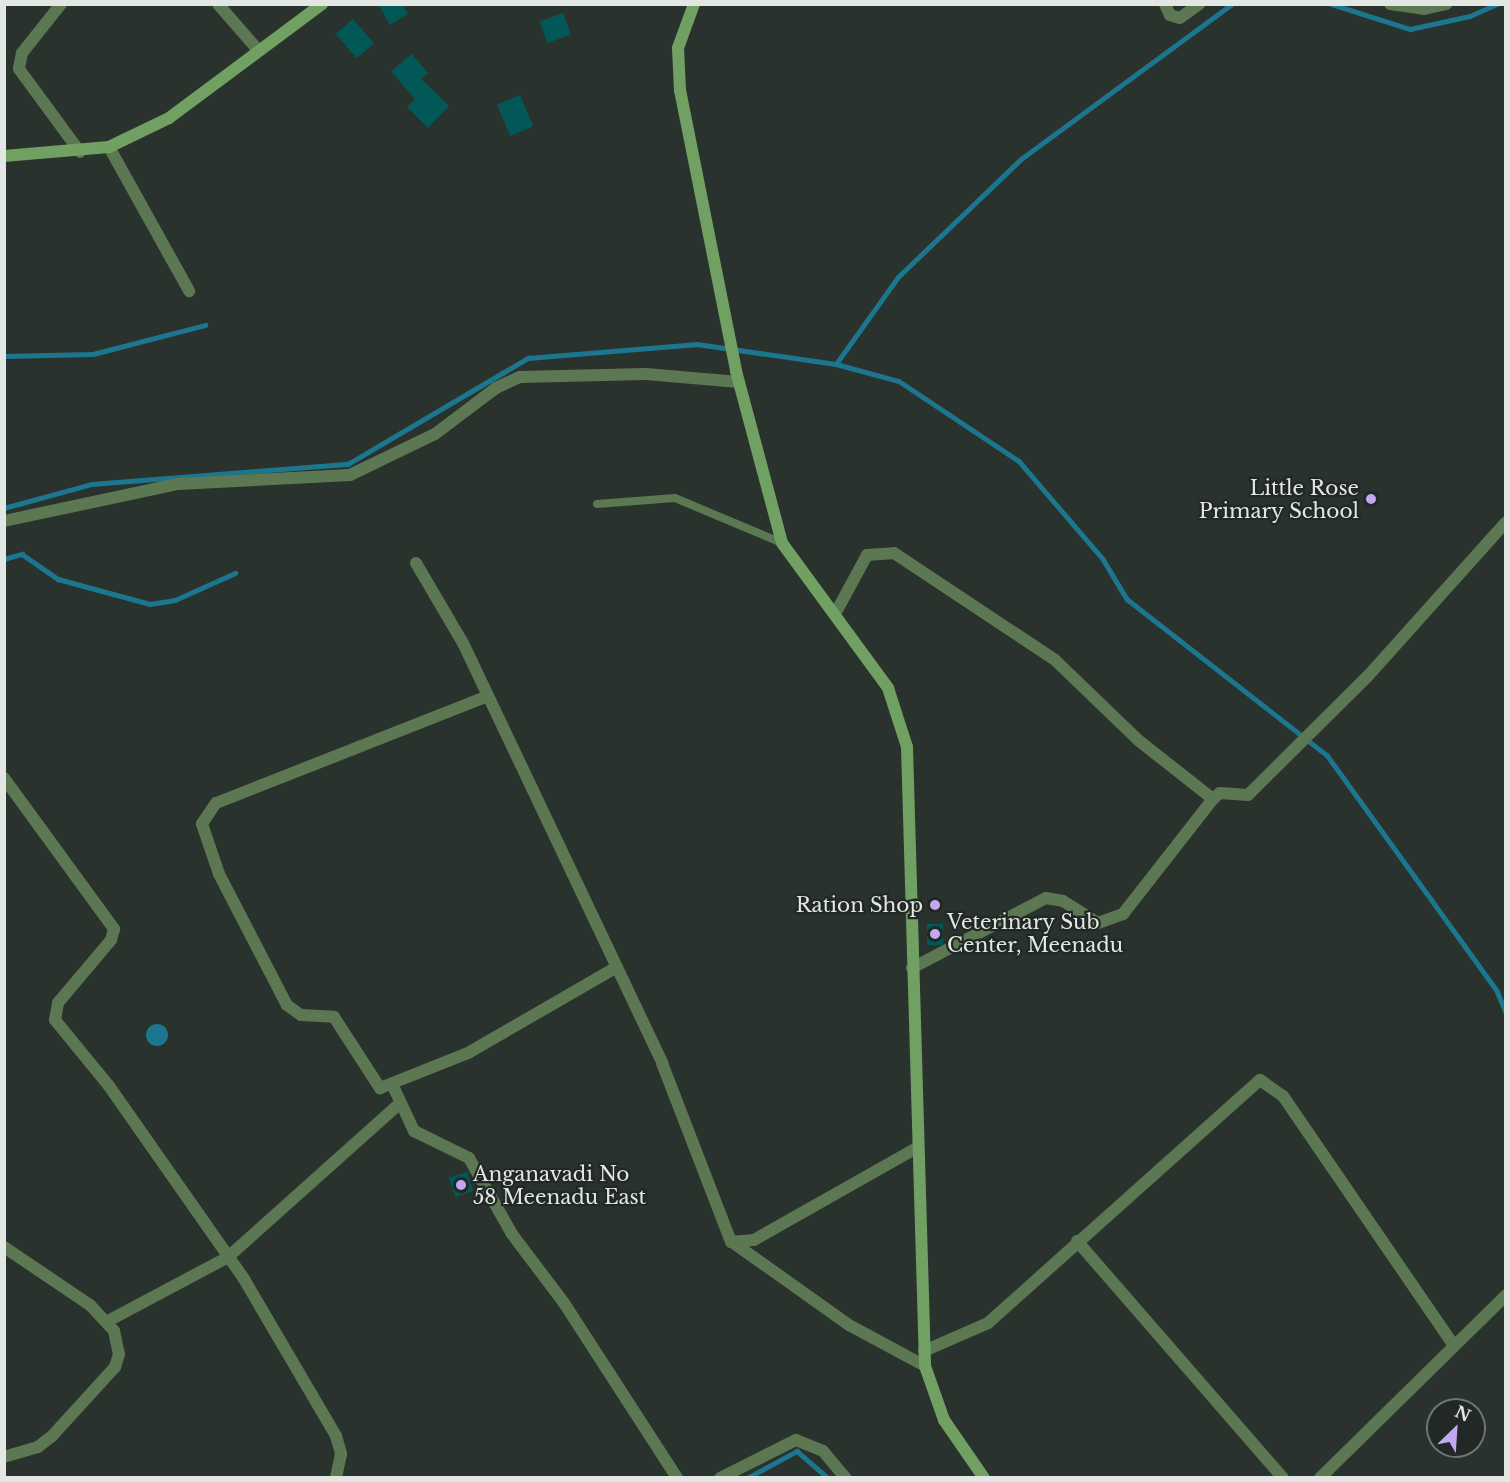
<!DOCTYPE html>
<html>
<head>
<meta charset="utf-8">
<style>
	body { margin:0 }
	#map { position:relative; width:1510px; height:1482px; overflow:hidden; background:#2a322e; font-family:"Libre Baskerville",serif }
	div>[style] { position:absolute }
	.water>* { inset:0; background:#1b768e }
	.round { border-radius:50% }
	.stream>* { height:4.5px; margin:-2.25px; padding:0 2.25px; transform-origin:2.25px; border-radius:2.25px; background:#1b768e }
	.building>* { inset:0; background:#015856; transform-origin:0 0 }
	.lane>* { height:8px; margin:-4px; padding:0 4px; transform-origin:4px; border-radius:4px; background:#5b7852 }
	.street>* { height:12px; margin:-6px; padding:0 6px; transform-origin:6px; border-radius:6px; background:#5b7852 }
	.secondary>* { height:12px; margin:-6px; padding:0 6px; transform-origin:6px; border-radius:6px; background:#71a063 }
	.dots>* { width:16px; height:16px; translate:-50% -50%; box-sizing:border-box; border:3px solid #212825; border-radius:50% }
	span { translate:-50% -50%; white-space:nowrap; text-align:center; line-height:1.15; -webkit-text-stroke:4.5px #212825; paint-order:stroke }
	.poi-label { font-size:20px; color:#e2e7e4 }
	.right { translate:-100% -50%; text-align:right }
	.left { translate:0 -50%; text-align:left }
	.frame { position:absolute; inset:0; border:6px solid #e2e7e4; pointer-events:none }
	.north { position:absolute; left:1426px; top:1398px; width:60px; height:60px; box-sizing:border-box; background:#212825; border:2px solid #6e7471; border-radius:50%; rotate:25deg; font-size:16px; font-weight:700; line-height:24px; text-align:center; color:#e2e7e4 }
	.north::after { content:''; display:block; margin:auto; width:21px; height:27px; background:#c4a7f1; clip-path:polygon(50% 0,100% 100%,50% 72%,0 100%) }
</style>
</head>
<body>
<div id="map">
	<div class="water">
		<i class="round" style="left:146px;top:1024px;width:22px;height:22px"></i>
	</div>
	<div class="stream">
		<i style="left:1331px;top:4px;width:83px;rotate:17.6deg"></i>
		<i style="left:1410px;top:29px;width:61px;rotate:-12.2deg"></i>
		<i style="left:1470px;top:16px;width:30px;rotate:-24deg"></i>
		<i style="left:4px;top:356px;width:89px;rotate:-1.3deg"></i>
		<i style="left:93px;top:354px;width:116px;rotate:-14.5deg"></i>
		<i style="left:836px;top:364px;width:65px;rotate:15.1deg"></i>
		<i style="left:899px;top:381px;width:144px;rotate:33.7deg"></i>
		<i style="left:1019px;top:461px;width:129px;rotate:49.4deg"></i>
		<i style="left:1103px;top:559px;width:47px;rotate:59deg"></i>
		<i style="left:1127px;top:599px;width:254px;rotate:38deg"></i>
		<i style="left:1327px;top:755px;width:291px;rotate:54.2deg"></i>
		<i style="left:1497px;top:991px;width:23px;rotate:67deg"></i>
		<i style="left:4px;top:508px;width:91px;rotate:-15.3deg"></i>
		<i style="left:92px;top:484px;width:257px;rotate:-4.5deg"></i>
		<i style="left:348px;top:464px;width:209px;rotate:-30.5deg"></i>
		<i style="left:528px;top:358px;width:170px;rotate:-4.7deg"></i>
		<i style="left:697px;top:344px;width:140px;rotate:8.2deg"></i>
		<i style="left:836px;top:364px;width:107px;rotate:-54.5deg"></i>
		<i style="left:898px;top:277px;width:170px;rotate:-43.8deg"></i>
		<i style="left:1021px;top:159px;width:262px;rotate:-36.3deg"></i>
		<i style="left:4px;top:559px;width:19px;rotate:-16deg"></i>
		<i style="left:22px;top:554px;width:44px;rotate:34.8deg"></i>
		<i style="left:58px;top:579px;width:95px;rotate:15.2deg"></i>
		<i style="left:150px;top:604px;width:25px;rotate:-9deg"></i>
		<i style="left:175px;top:600px;width:66px;rotate:-24.2deg"></i>
		<i style="left:747px;top:1478px;width:57px;rotate:-28.4deg"></i>
		<i style="left:797px;top:1451px;width:41px;rotate:41.1deg"></i>
	</div>
	<div class="building">
		<i style="clip-path:polygon(378px 4px,402px 4px,408px 14px,390px 25px)"></i>
		<i style="left:563px;top:13px;width:23px;height:25px;rotate:70deg"></i>
		<i style="left:353px;top:19px;width:32px;height:23px;rotate:49deg"></i>
		<i style="clip-path:polygon(412px 54px,428px 73px,421px 79px,449px 106px,428px 128px,407px 107px,415px 99px,391px 71px)"></i>
		<i style="left:520px;top:95px;width:34px;height:25px;rotate:67deg"></i>
		<i style="left:927px;top:924px;width:16px;height:21px"></i>
		<i style="left:467px;top:1172px;width:20px;height:19px;rotate:72deg"></i>
	</div>
	<div class="lane">
		<i style="left:597px;top:504px;width:78px;rotate:-4.4deg"></i>
		<i style="left:675px;top:498px;width:116px;rotate:22.8deg"></i>
	</div>
	<div class="street">
		<i style="left:61px;top:4px;width:63px;rotate:128.5deg"></i>
		<i style="left:22px;top:53px;width:16px;rotate:101deg"></i>
		<i style="left:19px;top:69px;width:103px;rotate:53.7deg"></i>
		<i style="left:218px;top:4px;width:61px;rotate:49deg"></i>
		<i style="left:1165px;top:4px;width:12px;rotate:66deg"></i>
		<i style="left:1170px;top:15px;width:10px;rotate:17deg"></i>
		<i style="left:1180px;top:18px;width:24px;rotate:-36deg"></i>
		<i style="left:1390px;top:4px;width:34px;rotate:8deg"></i>
		<i style="left:1424px;top:9px;width:23px;rotate:-13deg"></i>
		<i style="left:109px;top:147px;width:165px;rotate:60.9deg"></i>
		<i style="left:4px;top:521px;width:178px;rotate:-12deg"></i>
		<i style="left:178px;top:484px;width:172px;rotate:-3deg"></i>
		<i style="left:350px;top:475px;width:94px;rotate:-25.8deg"></i>
		<i style="left:435px;top:434px;width:76px;rotate:-37deg"></i>
		<i style="left:496px;top:388px;width:26px;rotate:-25deg"></i>
		<i style="left:520px;top:377px;width:126px;rotate:-1.4deg"></i>
		<i style="left:646px;top:374px;width:93px;rotate:4.9deg"></i>
		<i style="left:416px;top:563px;width:93px;rotate:59.6deg"></i>
		<i style="left:463px;top:643px;width:465px;rotate:64.6deg"></i>
		<i style="left:662px;top:1063px;width:192px;rotate:68.9deg"></i>
		<i style="left:731px;top:1242px;width:23px;rotate:-5deg"></i>
		<i style="left:754px;top:1240px;width:185px;rotate:-29.5deg"></i>
		<i style="left:835px;top:614px;width:67px;rotate:-61.5deg"></i>
		<i style="left:867px;top:555px;width:27px;rotate:-4deg"></i>
		<i style="left:894px;top:553px;width:193px;rotate:33.6deg"></i>
		<i style="left:1055px;top:660px;width:115px;rotate:43.9deg"></i>
		<i style="left:1138px;top:740px;width:95px;rotate:38.2deg"></i>
		<i style="left:488px;top:696px;width:292px;rotate:158.5deg"></i>
		<i style="left:216px;top:803px;width:25px;rotate:124deg"></i>
		<i style="left:202px;top:824px;width:53px;rotate:71.2deg"></i>
		<i style="left:219px;top:874px;width:148px;rotate:62.6deg"></i>
		<i style="left:287px;top:1005px;width:17px;rotate:36deg"></i>
		<i style="left:301px;top:1015px;width:33px;rotate:3deg"></i>
		<i style="left:334px;top:1017px;width:85px;rotate:57.1deg"></i>
		<i style="left:380px;top:1088px;width:95px;rotate:-21.7deg"></i>
		<i style="left:468px;top:1053px;width:172px;rotate:-30deg"></i>
		<i style="left:4px;top:778px;width:187px;rotate:53.9deg"></i>
		<i style="left:114px;top:929px;width:11px;rotate:105deg"></i>
		<i style="left:111px;top:940px;width:82px;rotate:130.1deg"></i>
		<i style="left:58px;top:1003px;width:17px;rotate:100deg"></i>
		<i style="left:55px;top:1020px;width:85px;rotate:50.7deg"></i>
		<i style="left:109px;top:1086px;width:236px;rotate:55deg"></i>
		<i style="left:244px;top:1279px;width:182px;rotate:59.6deg"></i>
		<i style="left:336px;top:1436px;width:19px;rotate:74deg"></i>
		<i style="left:341px;top:1454px;width:25px;rotate:102deg"></i>
		<i style="left:912px;top:968px;width:151px;rotate:-27.6deg"></i>
		<i style="left:1046px;top:898px;width:17px;rotate:10deg"></i>
		<i style="left:1063px;top:901px;width:41px;rotate:32.2deg"></i>
		<i style="left:1098px;top:923px;width:27px;rotate:-20deg"></i>
		<i style="left:1123px;top:914px;width:146px;rotate:-52deg"></i>
		<i style="left:1213px;top:799px;width:9px;rotate:-41deg"></i>
		<i style="left:1220px;top:793px;width:28px;rotate:4deg"></i>
		<i style="left:1248px;top:795px;width:168px;rotate:-44.8deg"></i>
		<i style="left:1367px;top:677px;width:208px;rotate:-48.1deg"></i>
		<i style="left:393px;top:1086px;width:50px;rotate:65deg"></i>
		<i style="left:414px;top:1131px;width:61px;rotate:26.1deg"></i>
		<i style="left:469px;top:1158px;width:87px;rotate:60.5deg"></i>
		<i style="left:512px;top:1234px;width:86px;rotate:53deg"></i>
		<i style="left:564px;top:1303px;width:208px;rotate:57.1deg"></i>
		<i style="left:1077px;top:1241px;width:314px;rotate:49deg"></i>
		<i style="left:735px;top:1244px;width:140px;rotate:35.4deg"></i>
		<i style="left:849px;top:1325px;width:86px;rotate:28.3deg"></i>
		<i style="left:4px;top:1247px;width:104px;rotate:34deg"></i>
		<i style="left:90px;top:1305px;width:35px;rotate:47deg"></i>
		<i style="left:114px;top:1331px;width:24px;rotate:78deg"></i>
		<i style="left:119px;top:1354px;width:14px;rotate:107deg"></i>
		<i style="left:115px;top:1367px;width:93px;rotate:132.4deg"></i>
		<i style="left:52px;top:1436px;width:18px;rotate:142deg"></i>
		<i style="left:38px;top:1447px;width:35px;rotate:164deg"></i>
		<i style="left:106px;top:1322px;width:138px;rotate:-28deg"></i>
		<i style="left:228px;top:1257px;width:231px;rotate:-41.8deg"></i>
		<i style="left:924px;top:1351px;width:70px;rotate:-23.6deg"></i>
		<i style="left:988px;top:1323px;width:365px;rotate:-41.8deg"></i>
		<i style="left:1260px;top:1080px;width:28px;rotate:35deg"></i>
		<i style="left:1283px;top:1096px;width:301px;rotate:55.6deg"></i>
		<i style="left:720px;top:1478px;width:85px;rotate:-26.6deg"></i>
		<i style="left:796px;top:1440px;width:29px;rotate:22deg"></i>
		<i style="left:823px;top:1451px;width:35px;rotate:50deg"></i>
		<i style="left:1320px;top:1478px;width:261px;rotate:-44.5deg"></i>
	</div>
	<div class="secondary">
		<i style="left:694px;top:4px;width:47px;rotate:110deg"></i>
		<i style="left:678px;top:48px;width:42px;rotate:87.3deg"></i>
		<i style="left:680px;top:90px;width:287px;rotate:78.7deg"></i>
		<i style="left:736px;top:371px;width:178px;rotate:75deg"></i>
		<i style="left:782px;top:543px;width:180px;rotate:53.8deg"></i>
		<i style="left:888px;top:688px;width:62px;rotate:72.1deg"></i>
		<i style="left:907px;top:747px;width:619px;rotate:88.33deg"></i>
		<i style="left:925px;top:1366px;width:57px;rotate:70.6deg"></i>
		<i style="left:944px;top:1420px;width:70px;rotate:55.4deg"></i>
		<i style="left:4px;top:156px;width:105px;rotate:-4.9deg"></i>
		<i style="left:109px;top:147px;width:67px;rotate:-25.8deg"></i>
		<i style="left:169px;top:118px;width:191px;rotate:-36.7deg"></i>
	</div>
	<div class="dots">
		<i style="left:1371px;top:499px;background:#c4a7f1"></i>
		<i style="left:935px;top:905px;background:#c4a7f1"></i>
		<i style="left:935px;top:934px;background:#c4a7f1"></i>
		<i style="left:461px;top:1185px;background:#c4a7f1"></i>
	</div>
	<div class="poi-label">
		<span class="right" style="left:1359px;top:500px">Little Rose<br>Primary School</span>
		<span class="right" style="left:923px;top:905px">Ration Shop</span>
		<span class="left" style="left:947px;top:934px">Veterinary Sub<br>Center, Meenadu</span>
		<span class="left" style="left:473px;top:1186px">Anganavadi No<br>58 Meenadu East</span>
	</div>
	<div class="frame"></div>
	<div class="north">N</div>
</div>
</body>
</html>
